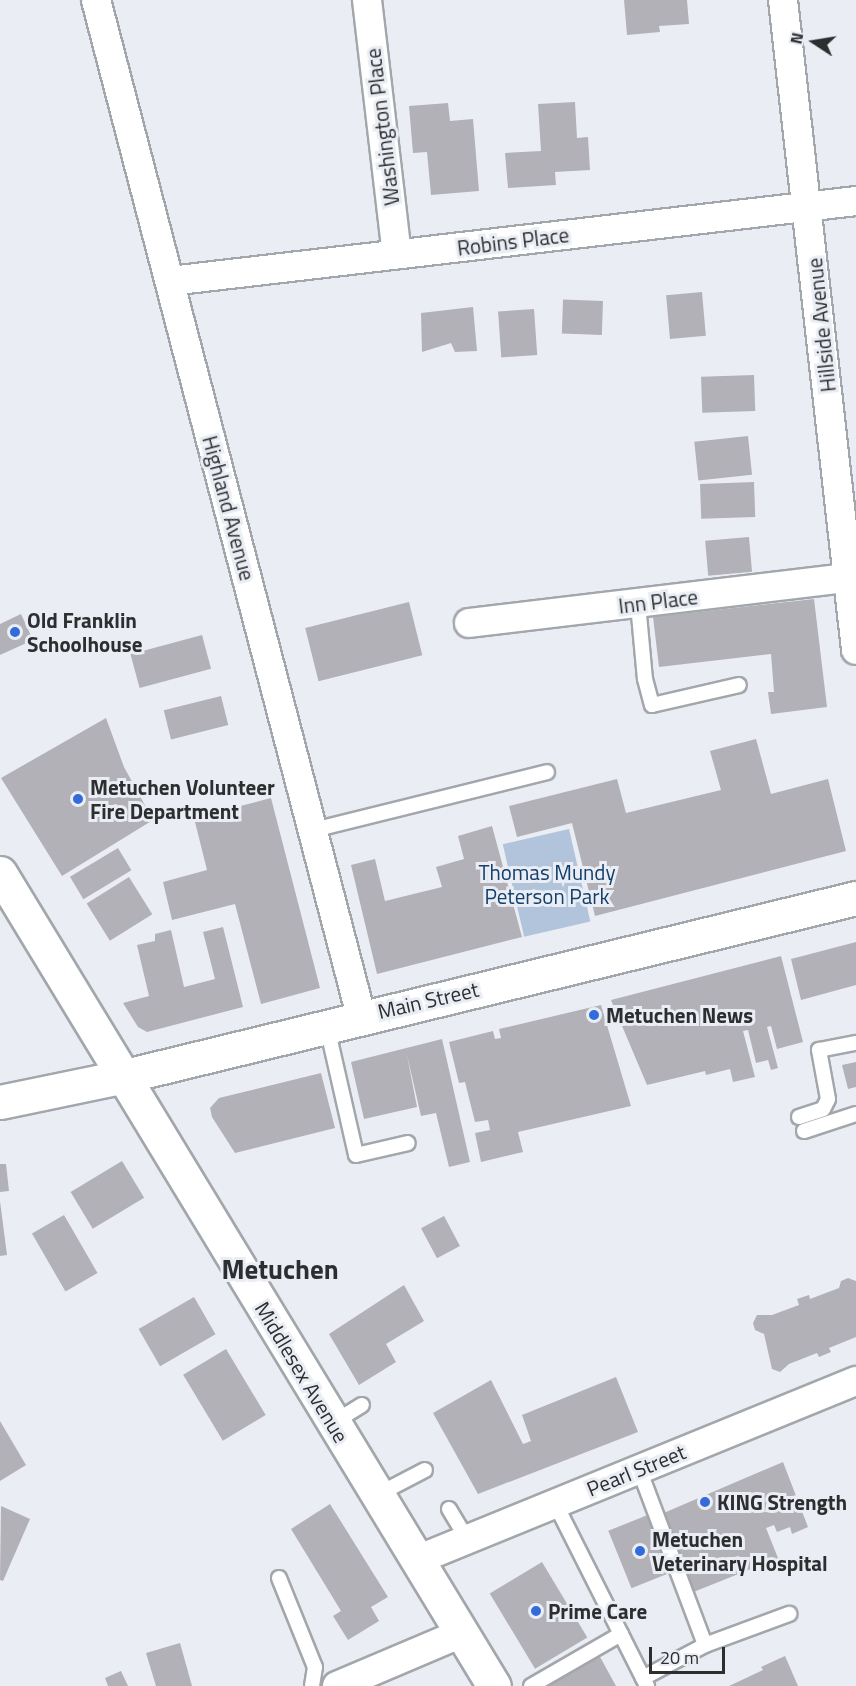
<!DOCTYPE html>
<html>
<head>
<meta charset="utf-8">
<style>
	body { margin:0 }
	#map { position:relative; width:856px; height:1686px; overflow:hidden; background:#eaeef4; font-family:"Titillium Web",sans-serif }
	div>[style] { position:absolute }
	.green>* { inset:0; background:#b1c4db; transform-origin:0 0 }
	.building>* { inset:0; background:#b2b1b7; transform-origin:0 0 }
	.roads { filter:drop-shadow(2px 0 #a2a7ab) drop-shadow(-2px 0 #a2a7ab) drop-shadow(0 2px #a2a7ab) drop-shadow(0 -2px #a2a7ab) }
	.service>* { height:14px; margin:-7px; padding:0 7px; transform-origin:7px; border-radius:7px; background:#fff }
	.minor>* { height:28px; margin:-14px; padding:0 14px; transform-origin:14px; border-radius:14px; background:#fff }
	.tertiary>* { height:33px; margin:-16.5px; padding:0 16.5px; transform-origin:16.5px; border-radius:16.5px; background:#fff }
	.secondary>* { height:33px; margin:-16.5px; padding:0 16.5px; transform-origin:16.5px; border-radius:16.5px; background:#fff }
	.dots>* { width:16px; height:16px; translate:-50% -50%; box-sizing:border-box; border:3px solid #eaeef4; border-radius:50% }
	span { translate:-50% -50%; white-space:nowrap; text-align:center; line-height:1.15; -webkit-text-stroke:6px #eaeef4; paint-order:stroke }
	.street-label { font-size:21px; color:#2d2e30 }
	.poi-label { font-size:21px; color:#2d2e30; font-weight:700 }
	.left { translate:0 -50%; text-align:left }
	.park-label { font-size:21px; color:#133f6c }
	.district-label { font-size:27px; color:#2d2e30; font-weight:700 }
	.north { position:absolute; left:784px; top:12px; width:60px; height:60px; -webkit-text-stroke:4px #eaeef4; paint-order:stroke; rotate:282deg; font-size:16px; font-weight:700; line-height:24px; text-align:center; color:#2d2e30 }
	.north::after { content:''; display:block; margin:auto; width:21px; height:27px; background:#2d2e30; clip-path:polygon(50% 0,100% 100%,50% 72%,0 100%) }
	.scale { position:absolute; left:649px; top:1647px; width:76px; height:27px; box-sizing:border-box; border:3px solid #2d2e30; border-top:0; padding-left:8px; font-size:18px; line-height:21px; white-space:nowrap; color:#2d2e30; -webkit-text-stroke:4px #eaeef4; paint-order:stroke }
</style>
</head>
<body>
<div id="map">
	<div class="green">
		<i style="left:569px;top:829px;width:95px;height:68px;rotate:77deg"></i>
	</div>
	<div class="building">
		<i style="clip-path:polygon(624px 0,687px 0,689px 24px,659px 26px,660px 32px,627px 35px)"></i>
		<i style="clip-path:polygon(575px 102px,577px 138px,588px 137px,590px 170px,555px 172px,556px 185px,508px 188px,505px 153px,541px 151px,538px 104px)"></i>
		<i style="clip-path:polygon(448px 103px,450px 121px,473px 119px,479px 191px,431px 195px,427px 152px,413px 153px,409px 106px)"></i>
		<i style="left:702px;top:292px;width:44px;height:36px;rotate:85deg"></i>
		<i style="left:603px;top:301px;width:34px;height:40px;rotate:92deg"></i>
		<i style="clip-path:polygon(473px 307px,477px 351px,455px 352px,451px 343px,422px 352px,421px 313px)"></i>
		<i style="left:534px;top:309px;width:46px;height:36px;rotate:86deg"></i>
		<i style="left:754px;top:375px;width:36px;height:53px;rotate:88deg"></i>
		<i style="left:748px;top:436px;width:39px;height:54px;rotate:84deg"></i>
		<i style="left:754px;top:482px;width:35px;height:54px;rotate:88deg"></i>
		<i style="left:749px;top:537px;width:35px;height:44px;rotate:85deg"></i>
		<i style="clip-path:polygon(814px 599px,827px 707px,771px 714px,768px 692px,774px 692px,771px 654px,659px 667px,653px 617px)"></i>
		<i style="left:409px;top:602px;width:55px;height:107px;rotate:76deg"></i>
		<i style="clip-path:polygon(21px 614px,33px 640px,0 655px,0 624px)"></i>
		<i style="left:202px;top:635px;width:35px;height:74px;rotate:75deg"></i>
		<i style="left:221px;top:696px;width:30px;height:59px;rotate:76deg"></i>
		<i style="clip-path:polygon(106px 718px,124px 767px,153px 820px,62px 876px,1px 778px)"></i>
		<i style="clip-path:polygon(756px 739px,771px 794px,828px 779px,846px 851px,595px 916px,572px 823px,517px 837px,509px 806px,617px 779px,626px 813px,721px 790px,710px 751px)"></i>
		<i style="clip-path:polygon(271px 798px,320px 988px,261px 1004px,235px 904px,172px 920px,163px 882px,207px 870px,194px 818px)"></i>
		<i style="clip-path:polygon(492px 826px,522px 937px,377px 974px,351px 865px,375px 859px,385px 901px,442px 887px,436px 867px,464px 859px,458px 836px)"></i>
		<i style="left:118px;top:848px;width:26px;height:56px;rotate:59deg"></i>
		<i style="left:129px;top:877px;width:44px;height:50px;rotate:58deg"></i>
		<i style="clip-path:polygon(223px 927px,243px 1007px,147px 1032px,138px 1027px,123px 1003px,149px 996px,137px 945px,155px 941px,155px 934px,171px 930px,184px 987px,215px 979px,203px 932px)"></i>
		<i style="clip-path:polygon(856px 942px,856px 985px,801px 1000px,791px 959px)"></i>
		<i style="clip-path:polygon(781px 956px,803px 1042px,777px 1049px,771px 1026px,767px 1027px,778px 1068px,771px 1070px,768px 1060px,756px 1063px,748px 1030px,743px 1031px,755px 1077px,733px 1082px,730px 1069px,706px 1075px,705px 1071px,647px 1085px,611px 1000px)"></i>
		<i style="clip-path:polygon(601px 1005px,631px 1106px,518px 1132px,523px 1152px,481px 1162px,475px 1133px,490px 1130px,488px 1120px,475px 1122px,465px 1082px,459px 1083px,449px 1042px,493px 1031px,495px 1039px,501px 1038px,499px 1029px)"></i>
		<i style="clip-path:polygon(442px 1039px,470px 1162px,449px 1167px,436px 1113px,421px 1116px,407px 1055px,417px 1107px,364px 1119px,351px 1062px)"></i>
		<i style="clip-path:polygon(856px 1062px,856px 1087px,848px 1089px,842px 1065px)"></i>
		<i style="clip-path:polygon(321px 1073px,335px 1128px,235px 1153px,212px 1117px,210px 1108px,219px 1098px)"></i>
		<i style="left:122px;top:1161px;width:43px;height:60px;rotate:59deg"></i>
		<i style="clip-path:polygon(0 1164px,6px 1164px,9px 1191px,0 1192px)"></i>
		<i style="clip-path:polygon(0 1201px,7px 1255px,0 1256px)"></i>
		<i style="left:64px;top:1215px;width:67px;height:37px;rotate:60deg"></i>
		<i style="left:444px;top:1216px;width:34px;height:26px;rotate:62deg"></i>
		<i style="clip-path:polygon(848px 1278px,856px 1281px,856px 1337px,829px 1348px,831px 1352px,819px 1357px,817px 1353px,789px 1364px,780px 1372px,772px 1369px,764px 1334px,755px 1330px,753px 1323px,757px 1315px,772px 1315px,799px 1305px,797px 1299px,809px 1295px,810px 1299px,839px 1288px,841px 1281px)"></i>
		<i style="clip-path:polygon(404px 1285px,424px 1321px,386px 1344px,396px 1362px,359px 1385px,329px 1334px)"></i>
		<i style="left:194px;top:1297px;width:43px;height:64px;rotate:60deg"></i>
		<i style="left:226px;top:1349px;width:77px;height:50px;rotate:59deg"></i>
		<i style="clip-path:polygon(616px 1377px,638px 1432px,478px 1494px,433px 1413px,491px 1380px,523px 1444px,531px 1441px,522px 1415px)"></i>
		<i style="clip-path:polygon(0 1421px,26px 1465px,0 1481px)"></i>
		<i style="clip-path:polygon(783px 1462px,808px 1527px,792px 1534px,790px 1527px,777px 1532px,774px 1525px,766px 1528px,778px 1558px,691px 1593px,659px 1515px)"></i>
		<i style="clip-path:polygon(330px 1504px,388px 1597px,371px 1607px,379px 1621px,348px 1640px,333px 1616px,341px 1611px,291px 1529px)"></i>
		<i style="clip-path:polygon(1px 1506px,30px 1519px,3px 1581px,0 1580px)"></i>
		<i style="left:650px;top:1514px;width:62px;height:45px;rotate:68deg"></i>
		<i style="left:542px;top:1562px;width:88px;height:61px;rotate:59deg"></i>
		<i style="clip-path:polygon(180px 1643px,192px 1686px,156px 1686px,146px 1653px)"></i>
		<i style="clip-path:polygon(599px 1655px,616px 1686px,544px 1686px)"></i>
		<i style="clip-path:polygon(785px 1656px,798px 1686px,729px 1686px,763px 1670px,761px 1667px)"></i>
		<i style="clip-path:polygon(121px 1671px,128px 1686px,108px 1686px,105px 1678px)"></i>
	</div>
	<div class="roads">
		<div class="service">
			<i style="left:638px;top:604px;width:75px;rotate:84.7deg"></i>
			<i style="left:645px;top:679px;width:27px;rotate:75deg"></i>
			<i style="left:652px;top:705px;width:89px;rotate:-12.9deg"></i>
			<i style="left:313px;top:830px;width:241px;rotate:-13.9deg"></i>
			<i style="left:327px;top:1027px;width:131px;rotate:77.2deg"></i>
			<i style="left:356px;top:1155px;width:53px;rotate:-13deg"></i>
			<i style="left:799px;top:1117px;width:25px;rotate:-18deg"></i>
			<i style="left:823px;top:1109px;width:11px;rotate:-63deg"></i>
			<i style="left:828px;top:1099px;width:50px;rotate:-100.4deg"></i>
			<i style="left:819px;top:1050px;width:38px;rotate:-11deg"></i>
			<i style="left:804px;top:1131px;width:55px;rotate:-18.1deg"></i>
			<i style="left:333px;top:1423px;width:34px;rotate:-32deg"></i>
			<i style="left:639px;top:1469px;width:188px;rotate:69.4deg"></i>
			<i style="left:377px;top:1495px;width:54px;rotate:-27.5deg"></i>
			<i style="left:555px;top:1503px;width:205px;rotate:63.3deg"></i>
			<i style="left:449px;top:1509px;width:35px;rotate:59deg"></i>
			<i style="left:279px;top:1578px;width:96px;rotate:68deg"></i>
			<i style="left:315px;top:1667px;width:19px;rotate:99deg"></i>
			<i style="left:643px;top:1678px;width:70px;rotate:-28deg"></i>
			<i style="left:705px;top:1645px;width:90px;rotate:-20.3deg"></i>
			<i style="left:531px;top:1686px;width:104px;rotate:-30deg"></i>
		</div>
		<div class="minor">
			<i style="left:96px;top:0;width:1050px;rotate:75.38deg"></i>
			<i style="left:367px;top:0;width:256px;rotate:83.3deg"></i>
			<i style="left:783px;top:0;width:654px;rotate:83.59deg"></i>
			<i style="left:170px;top:281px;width:691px;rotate:-6.65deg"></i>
			<i style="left:469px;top:623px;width:390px;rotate:-6.8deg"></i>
			<i style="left:417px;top:1560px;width:474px;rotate:-22.2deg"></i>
			<i style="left:337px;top:1686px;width:136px;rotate:-23deg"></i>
		</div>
		<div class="tertiary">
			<i style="left:0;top:1102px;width:124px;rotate:-11.7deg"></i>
		</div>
		<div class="secondary">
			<i style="left:0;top:873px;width:951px;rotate:58.72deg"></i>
			<i style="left:121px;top:1077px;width:756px;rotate:-13.69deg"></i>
		</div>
	</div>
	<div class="dots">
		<i style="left:15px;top:632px;background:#346bda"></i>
		<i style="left:78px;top:799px;background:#346bda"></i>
		<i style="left:594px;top:1015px;background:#346bda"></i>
		<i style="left:705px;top:1502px;background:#346bda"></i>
		<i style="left:640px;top:1551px;background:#346bda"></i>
		<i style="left:536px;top:1611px;background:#346bda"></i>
	</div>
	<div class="street-label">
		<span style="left:382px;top:127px;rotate:-97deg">Washington Place</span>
		<span style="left:513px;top:241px;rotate:-7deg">Robins Place</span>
		<span style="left:821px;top:325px;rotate:-96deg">Hillside Avenue</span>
		<span style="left:229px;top:508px;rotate:75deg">Highland Avenue</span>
		<span style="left:658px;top:601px;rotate:-7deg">Inn Place</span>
		<span style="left:428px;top:1000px;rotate:-13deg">Main Street</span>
		<span style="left:302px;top:1372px;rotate:59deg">Middlesex Avenue</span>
		<span style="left:636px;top:1470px;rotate:-22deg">Pearl Street</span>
	</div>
	<div class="poi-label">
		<span class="left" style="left:27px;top:632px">Old Franklin<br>Schoolhouse</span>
		<span class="left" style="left:90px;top:799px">Metuchen Volunteer<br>Fire Department</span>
		<span class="left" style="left:606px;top:1015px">Metuchen News</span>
		<span class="left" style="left:717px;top:1502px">KING Strength</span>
		<span class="left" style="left:652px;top:1551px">Metuchen<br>Veterinary Hospital</span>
		<span class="left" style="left:548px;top:1611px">Prime Care</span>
	</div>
	<div class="park-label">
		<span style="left:547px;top:884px">Thomas Mundy<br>Peterson Park</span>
	</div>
	<div class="district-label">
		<span style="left:280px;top:1269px">Metuchen</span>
	</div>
	<div class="north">N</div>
	<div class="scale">20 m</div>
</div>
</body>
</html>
